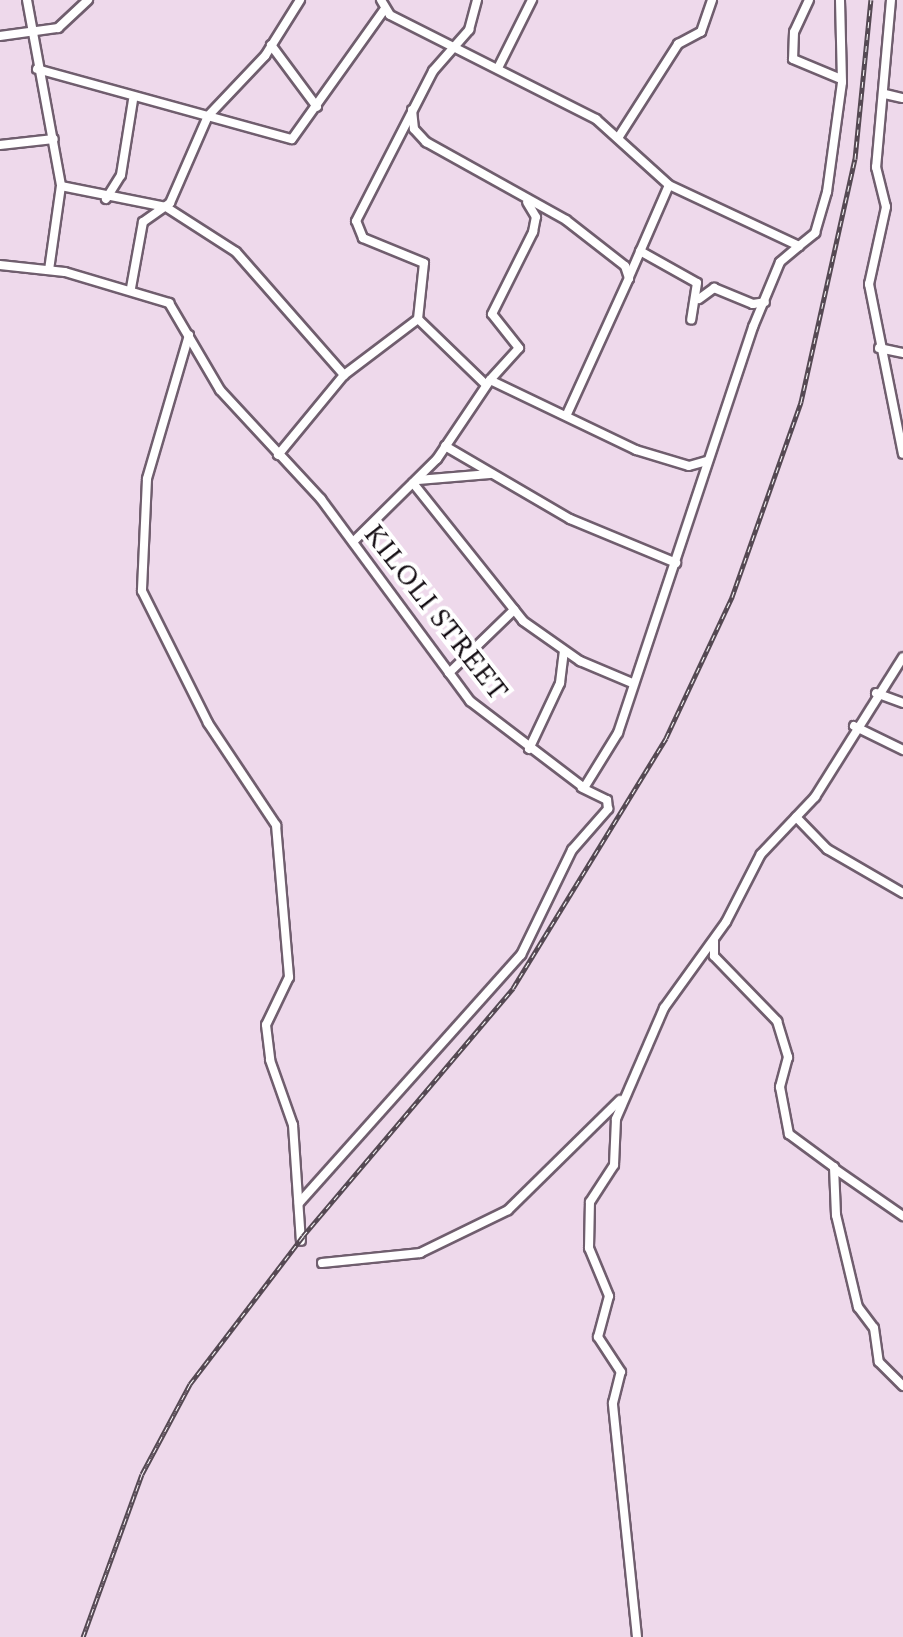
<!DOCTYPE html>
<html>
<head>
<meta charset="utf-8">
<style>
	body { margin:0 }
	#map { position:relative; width:903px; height:1637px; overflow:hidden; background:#eed9eb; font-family:Spectral,serif }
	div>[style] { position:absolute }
	.roads { filter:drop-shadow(2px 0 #705e6e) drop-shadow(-2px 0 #705e6e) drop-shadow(0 2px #705e6e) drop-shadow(0 -2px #705e6e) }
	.minor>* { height:8px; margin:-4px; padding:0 4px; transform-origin:4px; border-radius:4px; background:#fff }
	.rail>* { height:5px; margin-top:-2.5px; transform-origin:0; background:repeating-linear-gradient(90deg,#fff 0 6px,#554953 0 12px); box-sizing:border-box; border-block:2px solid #554953 }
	span { translate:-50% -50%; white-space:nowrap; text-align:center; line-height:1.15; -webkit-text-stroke:8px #fff; paint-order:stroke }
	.street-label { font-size:28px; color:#120b11 }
</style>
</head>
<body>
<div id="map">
	<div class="roads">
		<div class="minor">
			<i style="left:27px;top:0;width:189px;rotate:79.6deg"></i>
			<i style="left:61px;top:186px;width:107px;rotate:11.3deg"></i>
			<i style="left:166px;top:207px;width:83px;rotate:32.7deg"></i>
			<i style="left:236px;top:252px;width:164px;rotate:48.7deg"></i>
			<i style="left:381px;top:0;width:17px;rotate:59deg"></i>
			<i style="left:390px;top:15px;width:231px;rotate:26.8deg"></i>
			<i style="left:596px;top:119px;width:98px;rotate:42.1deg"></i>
			<i style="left:669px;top:185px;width:144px;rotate:25.1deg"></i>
			<i style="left:799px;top:246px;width:21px;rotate:-39deg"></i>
			<i style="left:815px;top:233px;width:43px;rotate:-73.7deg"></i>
			<i style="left:827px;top:192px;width:111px;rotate:-82.2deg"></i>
			<i style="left:842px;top:82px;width:82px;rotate:-91.4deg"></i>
			<i style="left:809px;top:0;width:35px;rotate:115deg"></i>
			<i style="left:794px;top:32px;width:27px;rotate:92deg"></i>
			<i style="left:793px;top:59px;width:52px;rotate:22.6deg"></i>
			<i style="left:891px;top:0;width:168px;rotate:95.1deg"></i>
			<i style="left:876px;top:167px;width:41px;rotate:76deg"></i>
			<i style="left:886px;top:207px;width:79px;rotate:102.4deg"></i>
			<i style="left:869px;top:284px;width:173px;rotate:78.7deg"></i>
			<i style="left:0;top:36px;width:59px;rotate:-7.9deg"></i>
			<i style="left:58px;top:28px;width:41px;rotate:-43deg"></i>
			<i style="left:271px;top:45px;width:77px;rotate:53.4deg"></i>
			<i style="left:499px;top:66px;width:74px;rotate:-63.4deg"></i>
			<i style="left:37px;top:69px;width:264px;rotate:15.4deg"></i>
			<i style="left:292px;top:139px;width:158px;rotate:-54.5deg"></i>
			<i style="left:885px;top:94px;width:18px;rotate:13deg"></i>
			<i style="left:412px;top:110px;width:19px;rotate:84deg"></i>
			<i style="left:414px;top:129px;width:18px;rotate:47deg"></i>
			<i style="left:426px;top:142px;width:160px;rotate:29.1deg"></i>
			<i style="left:566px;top:220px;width:75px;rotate:37.9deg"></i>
			<i style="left:625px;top:266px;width:13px;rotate:72deg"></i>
			<i style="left:629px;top:278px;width:149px;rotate:114.5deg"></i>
			<i style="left:618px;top:138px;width:112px;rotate:-57.4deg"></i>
			<i style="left:678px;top:44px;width:26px;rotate:-28deg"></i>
			<i style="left:701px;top:32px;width:34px;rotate:-71deg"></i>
			<i style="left:0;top:145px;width:54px;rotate:-6.3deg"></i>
			<i style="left:106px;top:199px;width:28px;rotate:-58deg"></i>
			<i style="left:121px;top:175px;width:76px;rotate:-80.9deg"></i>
			<i style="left:640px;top:251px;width:65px;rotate:29.3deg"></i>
			<i style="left:697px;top:283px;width:37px;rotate:99deg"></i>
			<i style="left:0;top:265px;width:65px;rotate:6.1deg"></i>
			<i style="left:65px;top:272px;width:109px;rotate:16.6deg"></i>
			<i style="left:169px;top:303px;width:101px;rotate:59.6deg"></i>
			<i style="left:220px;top:390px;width:149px;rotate:47.2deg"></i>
			<i style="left:321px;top:499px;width:251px;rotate:53.6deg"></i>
			<i style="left:470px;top:701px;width:143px;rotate:37.3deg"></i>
			<i style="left:584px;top:788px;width:65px;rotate:-58.3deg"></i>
			<i style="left:618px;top:733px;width:428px;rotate:-71.6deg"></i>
			<i style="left:753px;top:327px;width:70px;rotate:-67.4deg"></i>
			<i style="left:780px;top:262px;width:25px;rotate:-40deg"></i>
			<i style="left:49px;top:270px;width:85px;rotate:-81.9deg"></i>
			<i style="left:629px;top:277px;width:100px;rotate:-66.5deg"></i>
			<i style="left:131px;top:288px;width:67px;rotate:-79.7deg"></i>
			<i style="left:143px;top:222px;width:33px;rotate:-35deg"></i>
			<i style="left:170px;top:203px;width:95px;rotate:-66.4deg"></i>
			<i style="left:208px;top:116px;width:83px;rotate:-46.5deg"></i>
			<i style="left:265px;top:56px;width:66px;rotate:-58deg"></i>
			<i style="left:699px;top:299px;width:19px;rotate:-36deg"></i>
			<i style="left:714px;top:288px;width:42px;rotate:22.3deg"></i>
			<i style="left:753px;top:304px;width:12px;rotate:-9deg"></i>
			<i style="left:418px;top:319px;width:56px;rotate:-83.9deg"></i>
			<i style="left:424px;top:263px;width:66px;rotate:-157.7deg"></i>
			<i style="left:363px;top:238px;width:18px;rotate:-112deg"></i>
			<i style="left:356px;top:221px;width:169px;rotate:-62.8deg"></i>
			<i style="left:433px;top:71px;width:55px;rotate:-48.7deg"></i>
			<i style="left:469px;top:30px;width:31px;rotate:-75deg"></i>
			<i style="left:189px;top:335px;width:150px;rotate:106.3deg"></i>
			<i style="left:147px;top:479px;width:112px;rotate:92.6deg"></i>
			<i style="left:142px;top:591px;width:148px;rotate:63.4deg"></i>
			<i style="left:208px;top:723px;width:123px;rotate:56.3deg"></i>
			<i style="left:276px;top:825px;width:153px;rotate:85.1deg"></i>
			<i style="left:289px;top:977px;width:53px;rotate:115.6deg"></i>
			<i style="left:266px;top:1025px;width:35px;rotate:83deg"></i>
			<i style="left:270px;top:1060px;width:69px;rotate:70.5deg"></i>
			<i style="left:293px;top:1125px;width:116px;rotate:86.1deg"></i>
			<i style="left:879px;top:348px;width:25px;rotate:12deg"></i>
			<i style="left:490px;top:380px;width:43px;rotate:-47.8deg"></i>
			<i style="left:519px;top:348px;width:43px;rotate:-128.5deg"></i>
			<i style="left:492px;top:314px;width:92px;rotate:-63.4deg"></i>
			<i style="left:533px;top:232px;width:15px;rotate:-79deg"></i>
			<i style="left:536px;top:217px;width:17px;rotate:-121deg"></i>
			<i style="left:445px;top:446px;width:145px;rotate:30.3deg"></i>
			<i style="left:570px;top:519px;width:115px;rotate:22.5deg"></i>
			<i style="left:278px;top:455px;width:104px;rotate:-50.5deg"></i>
			<i style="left:344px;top:375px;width:93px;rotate:-37.1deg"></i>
			<i style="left:418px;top:319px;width:93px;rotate:44.1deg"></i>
			<i style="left:418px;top:480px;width:72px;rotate:-4.8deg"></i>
			<i style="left:413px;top:483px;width:176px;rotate:51.4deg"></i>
			<i style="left:523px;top:621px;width:70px;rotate:35.1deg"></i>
			<i style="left:580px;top:661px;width:56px;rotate:22.9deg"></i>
			<i style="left:353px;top:542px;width:118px;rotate:-44.7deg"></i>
			<i style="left:437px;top:459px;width:95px;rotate:-56.1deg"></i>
			<i style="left:490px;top:380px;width:162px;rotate:25.6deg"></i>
			<i style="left:636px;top:450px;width:55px;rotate:16.8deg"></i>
			<i style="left:689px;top:466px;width:18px;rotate:-16deg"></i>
			<i style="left:449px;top:673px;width:91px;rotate:-44.1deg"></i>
			<i style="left:876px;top:693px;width:29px;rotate:20deg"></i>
			<i style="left:854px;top:726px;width:55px;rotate:26.1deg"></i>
			<i style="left:529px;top:749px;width:73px;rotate:-64.8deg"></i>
			<i style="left:560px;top:683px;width:31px;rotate:-83deg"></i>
			<i style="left:796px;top:817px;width:45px;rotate:45.9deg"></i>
			<i style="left:827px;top:849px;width:88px;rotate:30.1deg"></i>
			<i style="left:714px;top:941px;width:15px;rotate:90deg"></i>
			<i style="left:714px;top:956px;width:91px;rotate:45.9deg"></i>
			<i style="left:777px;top:1021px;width:38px;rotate:73deg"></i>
			<i style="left:788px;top:1057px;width:31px;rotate:105deg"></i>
			<i style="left:780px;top:1087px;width:48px;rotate:79.2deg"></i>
			<i style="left:789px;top:1134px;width:56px;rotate:36.3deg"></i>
			<i style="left:834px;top:1167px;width:48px;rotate:87.6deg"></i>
			<i style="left:836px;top:1215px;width:95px;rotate:76.6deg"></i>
			<i style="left:858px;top:1307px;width:26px;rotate:53deg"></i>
			<i style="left:874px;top:1328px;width:34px;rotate:82deg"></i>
			<i style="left:879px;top:1362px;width:34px;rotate:45deg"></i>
			<i style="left:835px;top:1169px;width:83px;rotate:34.7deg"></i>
			<i style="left:299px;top:1203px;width:333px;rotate:-48.2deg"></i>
			<i style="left:521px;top:955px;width:117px;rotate:-64.1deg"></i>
			<i style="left:572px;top:850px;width:55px;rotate:-48.7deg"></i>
			<i style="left:608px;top:809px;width:9px;rotate:-96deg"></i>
			<i style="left:607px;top:800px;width:28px;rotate:-154deg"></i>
			<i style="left:322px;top:1263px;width:99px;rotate:-5.8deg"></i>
			<i style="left:420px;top:1253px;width:98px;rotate:-26deg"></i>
			<i style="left:508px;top:1210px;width:157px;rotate:-44.5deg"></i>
			<i style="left:637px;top:1637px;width:235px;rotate:-95.9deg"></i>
			<i style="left:613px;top:1403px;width:32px;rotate:-76deg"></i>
			<i style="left:621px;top:1372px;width:42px;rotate:-123.3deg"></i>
			<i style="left:598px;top:1337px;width:42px;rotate:-75deg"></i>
			<i style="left:609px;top:1296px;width:52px;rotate:-112.6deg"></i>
			<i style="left:589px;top:1248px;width:46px;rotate:-88.8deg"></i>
			<i style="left:590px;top:1202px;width:44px;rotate:-57deg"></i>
			<i style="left:614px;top:1165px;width:46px;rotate:-87.5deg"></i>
			<i style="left:616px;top:1119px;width:121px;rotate:-66.6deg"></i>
			<i style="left:664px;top:1008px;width:106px;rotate:-54.2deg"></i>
			<i style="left:726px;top:922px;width:76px;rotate:-62.8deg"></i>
			<i style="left:761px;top:854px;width:79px;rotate:-46.5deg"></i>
			<i style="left:815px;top:797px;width:165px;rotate:-57.8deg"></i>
		</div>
	</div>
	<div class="rail">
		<i style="left:83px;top:1637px;width:173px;rotate:-70.1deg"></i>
		<i style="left:142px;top:1474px;width:102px;rotate:-61.9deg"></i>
		<i style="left:190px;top:1384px;width:186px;rotate:-52.6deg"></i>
		<i style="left:303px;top:1236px;width:325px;rotate:-49.7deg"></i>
		<i style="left:513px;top:988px;width:293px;rotate:-58.5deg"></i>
		<i style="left:666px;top:738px;width:156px;rotate:-64.9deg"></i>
		<i style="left:732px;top:597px;width:207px;rotate:-70.5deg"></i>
		<i style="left:801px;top:402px;width:249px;rotate:-77.5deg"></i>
		<i style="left:855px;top:159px;width:160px;rotate:-84.3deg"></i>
	</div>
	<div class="street-label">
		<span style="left:435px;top:613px;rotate:52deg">KILOLI STREET</span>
	</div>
</div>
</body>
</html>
